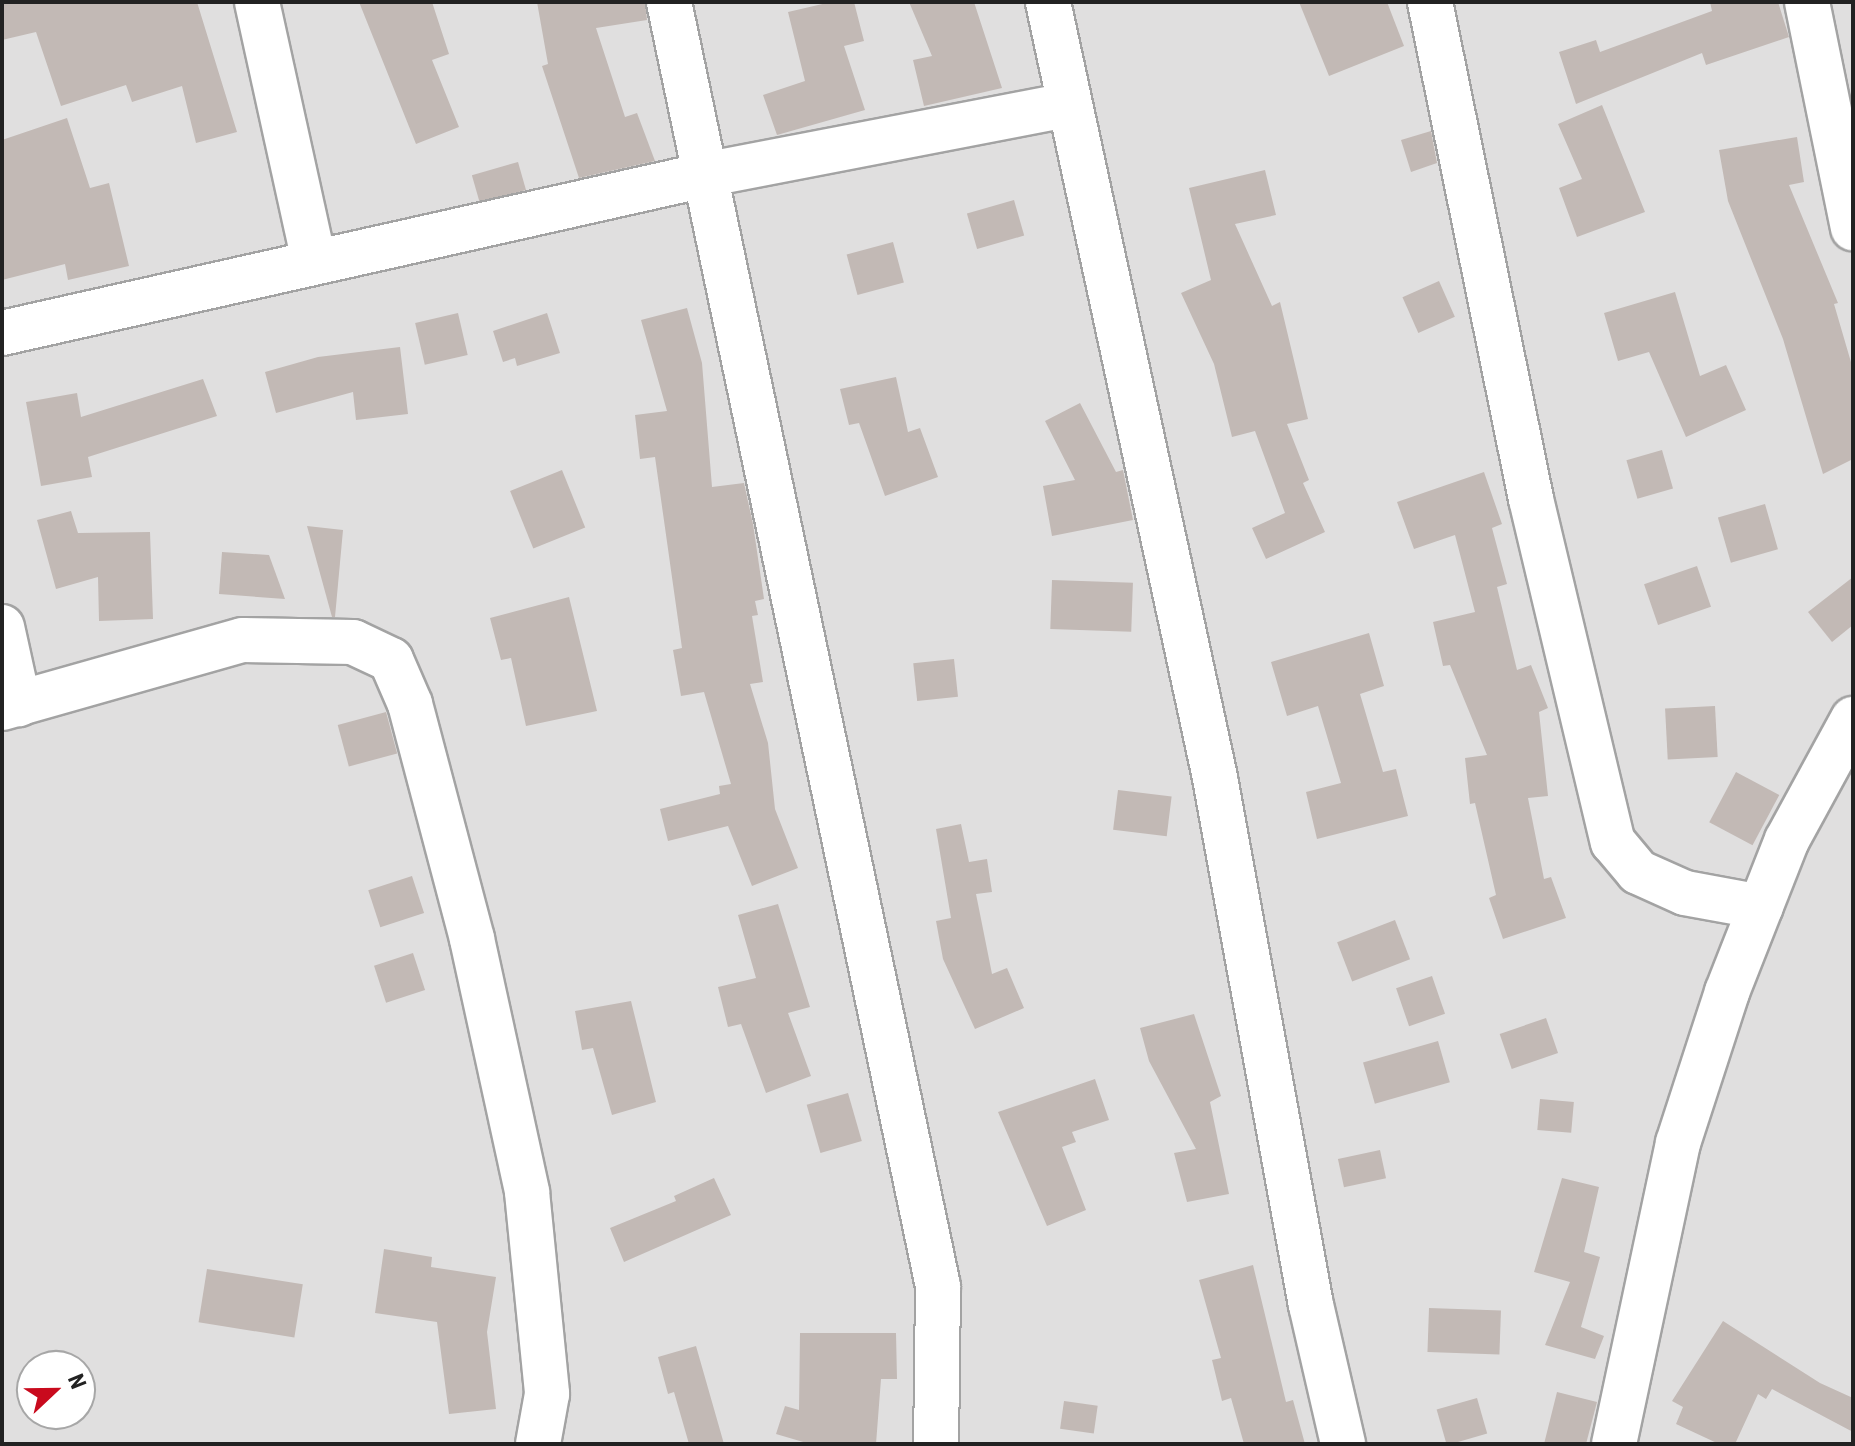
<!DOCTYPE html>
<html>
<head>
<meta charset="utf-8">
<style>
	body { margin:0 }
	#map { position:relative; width:1855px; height:1446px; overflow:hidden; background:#f1eee9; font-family:"Roboto Condensed",sans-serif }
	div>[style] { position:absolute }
	.residential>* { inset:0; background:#e0dfdf }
	.building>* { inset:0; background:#c2b9b5; transform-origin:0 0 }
	.roads { filter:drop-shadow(2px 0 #a3a3a3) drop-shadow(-2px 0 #a3a3a3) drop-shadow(0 2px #a3a3a3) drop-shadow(0 -2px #a3a3a3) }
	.minor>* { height:44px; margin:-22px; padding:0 22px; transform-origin:22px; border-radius:22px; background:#fff }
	span { translate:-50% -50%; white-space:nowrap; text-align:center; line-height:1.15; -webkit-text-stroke:6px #fff; paint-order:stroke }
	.frame { position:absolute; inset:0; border:4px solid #222; pointer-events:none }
	.north { position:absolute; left:16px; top:1350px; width:80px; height:80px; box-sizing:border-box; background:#fff; border:2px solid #a7a7a7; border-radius:50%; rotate:68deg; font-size:22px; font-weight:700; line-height:32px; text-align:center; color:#222 }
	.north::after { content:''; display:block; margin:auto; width:28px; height:36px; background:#c90a1d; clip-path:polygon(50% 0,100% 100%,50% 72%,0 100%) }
</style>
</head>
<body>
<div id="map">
	<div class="residential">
		<i style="clip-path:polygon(evenodd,2px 2px,1853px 2px,1853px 1444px,2px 1444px,2px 2px,32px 1366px,80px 1366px,80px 1414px,32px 1414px,32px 1366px)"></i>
	</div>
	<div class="building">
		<i style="clip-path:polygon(2px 2px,197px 2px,237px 132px,196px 143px,182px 86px,132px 102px,126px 85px,61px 106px,36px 32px,2px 40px)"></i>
		<i style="clip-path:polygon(359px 2px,432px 2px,449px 54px,432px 60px,459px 127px,416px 144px)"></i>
		<i style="clip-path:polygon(537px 2px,645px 2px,647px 20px,596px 28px,625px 117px,637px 113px,655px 161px,579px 178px,542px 66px,548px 64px)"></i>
		<i style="clip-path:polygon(831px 2px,854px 2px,864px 41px,844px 46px,865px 110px,777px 135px,763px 95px,805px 81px,788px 12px)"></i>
		<i style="clip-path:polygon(909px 2px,974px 2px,1002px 88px,924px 106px,913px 60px,932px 56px)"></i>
		<i style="clip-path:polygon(1299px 2px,1387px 2px,1404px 46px,1329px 76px)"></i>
		<i style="clip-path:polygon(1710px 2px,1778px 2px,1789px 37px,1706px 65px,1702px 53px,1576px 104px,1559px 52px,1596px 40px,1600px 52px,1712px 11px)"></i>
		<i style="clip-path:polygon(1602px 105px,1645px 212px,1577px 237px,1559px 188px,1582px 179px,1558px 124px)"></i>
		<i style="clip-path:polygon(67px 118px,90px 188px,109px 183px,129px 266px,68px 280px,65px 264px,2px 280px,2px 140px)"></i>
		<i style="clip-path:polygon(1431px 131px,1437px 163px,1411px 172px,1401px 140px)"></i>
		<i style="clip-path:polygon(1797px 137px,1804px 182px,1789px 185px,1838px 303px,1834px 304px,1853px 369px,1853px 459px,1823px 474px,1783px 339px,1728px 201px,1719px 150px)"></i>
		<i style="left:518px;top:162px;width:29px;height:48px;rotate:74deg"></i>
		<i style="clip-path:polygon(1265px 170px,1276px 215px,1235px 224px,1272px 306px,1280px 302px,1308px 419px,1287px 424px,1309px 480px,1303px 483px,1325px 532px,1266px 559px,1252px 528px,1285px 513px,1255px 431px,1232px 437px,1214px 364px,1181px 293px,1211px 280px,1189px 188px)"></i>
		<i style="left:1014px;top:200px;width:37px;height:49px;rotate:74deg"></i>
		<i style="left:893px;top:242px;width:42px;height:48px;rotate:75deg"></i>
		<i style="left:1439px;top:281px;width:39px;height:40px;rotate:66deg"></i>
		<i style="clip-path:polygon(1675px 292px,1700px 376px,1726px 365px,1746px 410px,1686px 437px,1649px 352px,1618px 361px,1604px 313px)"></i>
		<i style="clip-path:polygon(687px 308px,702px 363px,712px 487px,744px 483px,753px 524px,764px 599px,755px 601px,758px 615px,752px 616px,763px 682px,750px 684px,768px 743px,775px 809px,798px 868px,752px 886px,728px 826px,668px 841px,660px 809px,720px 794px,719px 786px,731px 784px,704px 692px,681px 696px,673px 650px,682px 648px,655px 457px,640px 459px,635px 415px,667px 411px,641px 320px)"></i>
		<i style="left:458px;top:313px;width:43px;height:44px;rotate:77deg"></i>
		<i style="clip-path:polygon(547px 313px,560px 353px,517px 366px,515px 358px,503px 362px,493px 331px)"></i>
		<i style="clip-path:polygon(400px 347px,408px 414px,356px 420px,353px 392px,276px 413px,265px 372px,318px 357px)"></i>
		<i style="clip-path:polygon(896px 377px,908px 432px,920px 428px,938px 477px,885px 496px,859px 423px,849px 425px,840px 389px)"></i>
		<i style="clip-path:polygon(203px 379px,217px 416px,88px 457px,92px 477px,41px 486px,26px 402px,77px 393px,81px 417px)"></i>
		<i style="clip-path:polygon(1080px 403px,1116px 472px,1123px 470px,1133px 520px,1052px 536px,1043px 486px,1075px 480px,1045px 421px)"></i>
		<i style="left:1662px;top:450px;width:40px;height:37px;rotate:74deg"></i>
		<i style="left:562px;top:470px;width:62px;height:56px;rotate:68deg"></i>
		<i style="clip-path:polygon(1484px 472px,1502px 524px,1492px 528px,1507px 584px,1497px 587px,1517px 670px,1531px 665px,1548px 708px,1539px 712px,1548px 796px,1528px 798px,1544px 879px,1551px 877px,1566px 918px,1503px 939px,1489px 898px,1496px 895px,1475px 803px,1470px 804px,1465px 758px,1487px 755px,1450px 665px,1443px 666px,1433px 622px,1475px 612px,1455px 535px,1414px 549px,1397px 502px)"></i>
		<i style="left:1765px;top:504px;width:47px;height:49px;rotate:74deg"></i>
		<i style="clip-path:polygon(71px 511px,78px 533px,150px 532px,153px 619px,99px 621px,98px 577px,56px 589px,37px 520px)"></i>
		<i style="clip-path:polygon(307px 526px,343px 530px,335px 617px,332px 617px)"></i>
		<i style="clip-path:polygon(222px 552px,269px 555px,285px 599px,219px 594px)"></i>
		<i style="left:1697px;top:566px;width:43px;height:56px;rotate:71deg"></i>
		<i style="clip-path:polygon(1853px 577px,1853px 625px,1832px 642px,1808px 612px)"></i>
		<i style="left:1052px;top:580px;width:81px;height:49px;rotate:2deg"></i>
		<i style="clip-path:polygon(569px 597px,597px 711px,526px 726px,511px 658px,501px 660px,490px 618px)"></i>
		<i style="clip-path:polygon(1369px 633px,1384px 686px,1360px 694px,1383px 772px,1396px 769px,1408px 816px,1317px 839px,1306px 792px,1341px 783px,1318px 706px,1287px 716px,1271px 662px)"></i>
		<i style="left:954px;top:659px;width:38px;height:41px;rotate:84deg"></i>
		<i style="left:1715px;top:706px;width:51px;height:50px;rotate:87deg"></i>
		<i style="left:386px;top:712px;width:43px;height:50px;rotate:75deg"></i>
		<i style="left:1736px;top:772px;width:49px;height:57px;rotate:28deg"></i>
		<i style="left:1118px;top:790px;width:54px;height:40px;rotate:7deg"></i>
		<i style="clip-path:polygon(961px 824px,969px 862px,987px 859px,992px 892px,976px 894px,992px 974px,1007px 968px,1024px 1008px,975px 1029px,943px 959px,936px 921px,951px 918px,936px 829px)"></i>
		<i style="left:412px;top:876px;width:39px;height:46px;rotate:72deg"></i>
		<i style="clip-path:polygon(778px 904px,810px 1007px,788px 1013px,811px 1076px,766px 1093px,741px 1024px,728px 1027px,718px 987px,756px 978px,738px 915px)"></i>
		<i style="left:1395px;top:920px;width:42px;height:62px;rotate:69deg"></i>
		<i style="left:413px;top:953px;width:39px;height:41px;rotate:72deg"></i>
		<i style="left:1432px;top:976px;width:40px;height:38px;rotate:71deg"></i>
		<i style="clip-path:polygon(631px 1001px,656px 1102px,612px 1115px,593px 1048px,582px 1050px,575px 1011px)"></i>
		<i style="clip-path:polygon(1194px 1014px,1221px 1096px,1210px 1102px,1229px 1194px,1187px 1202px,1174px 1153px,1196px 1149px,1149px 1061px,1140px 1028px)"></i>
		<i style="left:1546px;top:1018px;width:37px;height:49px;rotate:71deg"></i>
		<i style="left:1438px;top:1041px;width:43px;height:78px;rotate:74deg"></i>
		<i style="clip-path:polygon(1095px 1079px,1109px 1120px,1072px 1132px,1076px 1142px,1062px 1147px,1086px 1210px,1047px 1226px,998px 1112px)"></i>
		<i style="left:848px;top:1093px;width:50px;height:43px;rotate:74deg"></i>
		<i style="left:1540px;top:1099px;width:34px;height:31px;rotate:5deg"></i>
		<i style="left:1380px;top:1150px;width:29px;height:43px;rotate:78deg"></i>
		<i style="clip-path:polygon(714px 1178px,731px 1215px,624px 1262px,610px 1228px,676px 1201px,674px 1196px)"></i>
		<i style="clip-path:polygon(1562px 1178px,1599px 1187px,1584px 1252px,1600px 1257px,1581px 1327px,1604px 1336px,1595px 1359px,1545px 1345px,1570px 1282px,1534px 1272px)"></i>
		<i style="clip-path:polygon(384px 1249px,432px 1257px,431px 1267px,496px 1277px,487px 1332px,496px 1409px,449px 1414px,437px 1322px,375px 1313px)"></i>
		<i style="clip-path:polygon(1253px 1265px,1286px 1402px,1293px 1400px,1305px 1444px,1244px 1444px,1231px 1398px,1222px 1401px,1212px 1360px,1221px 1358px,1199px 1280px)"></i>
		<i style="left:207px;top:1269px;width:97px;height:54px;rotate:9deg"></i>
		<i style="left:1429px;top:1308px;width:72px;height:44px;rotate:2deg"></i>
		<i style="clip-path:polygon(1723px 1321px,1820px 1383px,1853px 1398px,1853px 1432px,1772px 1389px,1766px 1399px,1758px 1394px,1735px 1444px,1719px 1444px,1676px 1424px,1683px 1407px,1672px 1401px)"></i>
		<i style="clip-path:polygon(800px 1333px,896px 1333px,897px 1379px,881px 1379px,876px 1444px,810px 1444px,776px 1434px,785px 1406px,799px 1410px)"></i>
		<i style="clip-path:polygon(696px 1346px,724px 1444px,689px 1444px,674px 1392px,668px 1394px,658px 1357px)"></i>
		<i style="clip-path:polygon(1557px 1392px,1597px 1402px,1586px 1444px,1544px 1444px)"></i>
		<i style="left:1477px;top:1398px;width:37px;height:42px;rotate:74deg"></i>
		<i style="left:1064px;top:1401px;width:34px;height:28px;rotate:8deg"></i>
	</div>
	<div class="roads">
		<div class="minor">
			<i style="left:257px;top:2px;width:266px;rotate:77.6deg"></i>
			<i style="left:669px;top:2px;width:1312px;rotate:78.17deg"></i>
			<i style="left:938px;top:1286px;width:158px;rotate:90.7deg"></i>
			<i style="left:1048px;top:2px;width:794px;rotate:77.85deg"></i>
			<i style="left:1215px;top:778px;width:536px;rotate:79.68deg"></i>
			<i style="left:1311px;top:1305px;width:143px;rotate:77deg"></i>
			<i style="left:1430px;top:2px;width:507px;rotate:78.51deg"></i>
			<i style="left:1531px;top:499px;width:353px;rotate:76.6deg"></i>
			<i style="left:1613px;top:842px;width:39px;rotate:50deg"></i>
			<i style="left:1638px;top:872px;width:51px;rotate:24.1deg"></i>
			<i style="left:1685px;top:893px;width:77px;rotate:10.4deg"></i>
			<i style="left:1807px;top:2px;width:231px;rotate:78.5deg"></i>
			<i style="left:2px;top:333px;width:725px;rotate:-12.67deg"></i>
			<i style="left:709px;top:174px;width:364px;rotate:-10.9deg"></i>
			<i style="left:2px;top:627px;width:79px;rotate:77.6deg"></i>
			<i style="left:2px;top:708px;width:250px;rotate:-15.8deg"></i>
			<i style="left:243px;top:640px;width:110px;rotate:1deg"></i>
			<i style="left:353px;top:642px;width:42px;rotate:25.3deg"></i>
			<i style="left:391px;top:660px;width:48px;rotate:66.6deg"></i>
			<i style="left:410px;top:704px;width:243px;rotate:75.2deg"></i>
			<i style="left:472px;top:939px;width:259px;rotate:77.7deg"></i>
			<i style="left:527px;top:1192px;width:203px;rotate:84.3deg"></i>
			<i style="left:547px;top:1394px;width:51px;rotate:100.2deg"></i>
			<i style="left:1614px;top:1444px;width:308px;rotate:-78deg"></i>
			<i style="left:1678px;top:1143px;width:159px;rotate:-72deg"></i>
			<i style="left:1727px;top:992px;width:163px;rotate:-68.5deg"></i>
			<i style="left:1787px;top:840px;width:138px;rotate:-61.4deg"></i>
		</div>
	</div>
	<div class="frame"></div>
	<div class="north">N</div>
</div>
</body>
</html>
